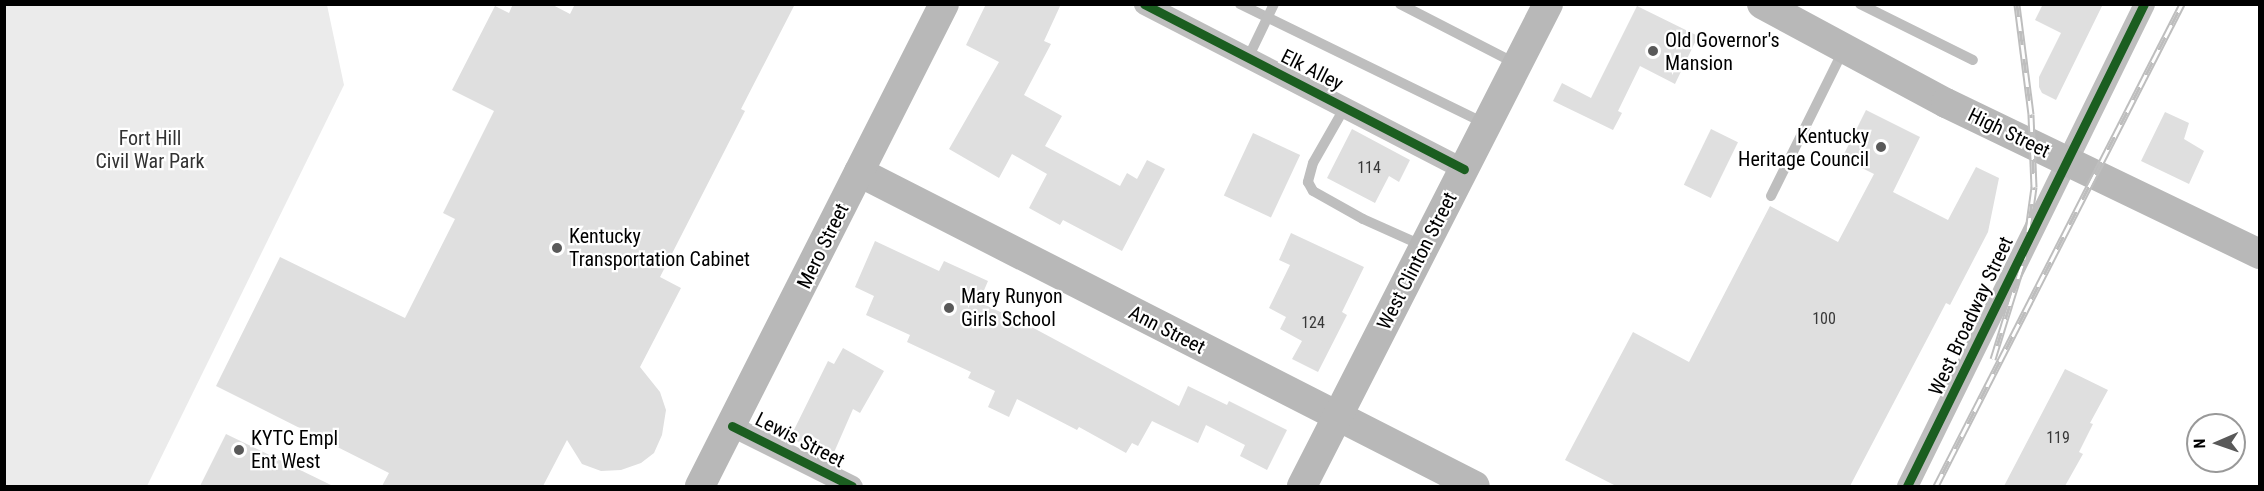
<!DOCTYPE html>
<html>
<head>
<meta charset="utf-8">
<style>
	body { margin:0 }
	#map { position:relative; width:2264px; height:491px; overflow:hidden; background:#fff; font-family:"Roboto Condensed",sans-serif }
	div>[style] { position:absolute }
	.green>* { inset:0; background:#ebebeb }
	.building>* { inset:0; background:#dfdfdf; transform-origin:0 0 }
	.service>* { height:10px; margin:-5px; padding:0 5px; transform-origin:5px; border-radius:5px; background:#bebebe }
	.minor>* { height:21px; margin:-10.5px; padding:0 10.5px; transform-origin:10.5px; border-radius:10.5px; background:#bebebe }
	.secondary>* { height:30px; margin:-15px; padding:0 15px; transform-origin:15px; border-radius:15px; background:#b8b8b8 }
	.rail>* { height:7px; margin-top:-3.5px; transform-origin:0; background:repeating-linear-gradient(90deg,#fff 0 14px,#bebebe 0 28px); box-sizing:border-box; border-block:2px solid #bebebe }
	.cycleway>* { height:9px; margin:-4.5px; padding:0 4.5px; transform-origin:4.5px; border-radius:4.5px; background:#1b5e20 }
	.dots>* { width:16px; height:16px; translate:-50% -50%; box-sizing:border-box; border:3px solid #fff; border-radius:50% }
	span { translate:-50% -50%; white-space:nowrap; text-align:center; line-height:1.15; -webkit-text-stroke:4.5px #fff; paint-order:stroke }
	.number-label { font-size:16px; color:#383838 }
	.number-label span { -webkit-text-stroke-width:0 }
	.poi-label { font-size:20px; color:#000 }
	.left { translate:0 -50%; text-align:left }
	.right { translate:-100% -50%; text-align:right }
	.street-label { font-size:20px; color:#000 }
	.park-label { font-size:20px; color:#323232 }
	.frame { position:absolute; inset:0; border:6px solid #000; pointer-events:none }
	.north { position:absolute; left:2186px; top:413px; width:60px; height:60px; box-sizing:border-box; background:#fff; border:2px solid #999; border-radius:50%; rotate:268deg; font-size:16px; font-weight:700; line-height:24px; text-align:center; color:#000 }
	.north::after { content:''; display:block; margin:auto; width:21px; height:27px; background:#595959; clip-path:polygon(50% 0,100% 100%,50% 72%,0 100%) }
</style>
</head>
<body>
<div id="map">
	<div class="green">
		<i style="clip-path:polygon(4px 5px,327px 5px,344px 85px,147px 486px,5px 486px)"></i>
	</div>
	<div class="building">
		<i style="clip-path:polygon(513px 4px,551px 4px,570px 14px,575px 4px,795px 4px,741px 109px,745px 111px,660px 277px,681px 288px,640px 367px,660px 392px,666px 410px,662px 435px,654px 453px,641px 463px,621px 470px,601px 471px,582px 464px,567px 440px,543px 486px,382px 486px,389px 473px,216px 386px,280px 257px,405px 318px,455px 219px,443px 213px,494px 111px,452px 90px,495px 6px,509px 13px)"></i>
		<i style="clip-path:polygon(986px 4px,1061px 4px,1044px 41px,1051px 44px,1024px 95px,1062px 116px,1045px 146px,1120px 186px,1127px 173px,1137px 179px,1147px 160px,1165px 169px,1122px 251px,1063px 220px,1060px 225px,1029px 208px,1047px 174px,1012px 154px,999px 178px,949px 149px,999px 62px,966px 45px)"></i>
		<i style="clip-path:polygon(2043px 4px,2103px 4px,2056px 100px,2042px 93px,2039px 87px,2039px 77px,2061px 33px,2035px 20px)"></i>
		<i style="clip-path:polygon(1637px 6px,1698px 36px,1675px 84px,1640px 66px,1618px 111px,1622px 113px,1613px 130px,1553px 101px,1562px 83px,1591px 98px)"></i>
		<i style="clip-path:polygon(1866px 110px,1920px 137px,1893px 192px,1948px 220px,1976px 167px,1999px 178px,1988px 232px,1950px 305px,1946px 303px,1850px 486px,1616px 486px,1565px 460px,1633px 332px,1689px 362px,1770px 206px,1838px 242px,1874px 174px,1842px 158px)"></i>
		<i style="clip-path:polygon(2165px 112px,2189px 123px,2184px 139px,2204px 151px,2189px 184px,2141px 161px)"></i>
		<i style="clip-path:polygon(1352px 129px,1410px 160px,1399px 182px,1389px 176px,1375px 203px,1327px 178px)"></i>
		<i style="left:1711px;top:129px;width:30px;height:62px;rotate:26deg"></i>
		<i style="left:1253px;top:133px;width:52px;height:69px;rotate:25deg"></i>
		<i style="clip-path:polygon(1291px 233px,1364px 267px,1342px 312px,1347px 315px,1318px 372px,1292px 359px,1302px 341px,1280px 329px,1286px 317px,1269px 308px,1290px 265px,1279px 260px)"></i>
		<i style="clip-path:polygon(875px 241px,939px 271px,944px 261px,988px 281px,979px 302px,1026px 324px,1179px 406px,1188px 386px,1227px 405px,1229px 401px,1287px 430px,1267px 470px,1240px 456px,1245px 445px,1206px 425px,1198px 443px,1152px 421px,1138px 446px,1132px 443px,1126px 453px,1079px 427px,1077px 430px,1017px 399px,1009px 417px,988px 407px,995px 391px,968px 378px,971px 372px,907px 342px,910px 335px,866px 315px,874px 296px,855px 287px)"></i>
		<i style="clip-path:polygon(843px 348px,884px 371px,860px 413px,853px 409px,832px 457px,790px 438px,828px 361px,834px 364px)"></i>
		<i style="clip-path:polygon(2065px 369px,2108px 390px,2090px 423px,2093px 424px,2079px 452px,2083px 454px,2065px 486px,2004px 486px)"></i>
		<i style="clip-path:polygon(226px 434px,333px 486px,200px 486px)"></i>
	</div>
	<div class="service">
		<i style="left:1240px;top:4px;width:271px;rotate:26deg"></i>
		<i style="left:1400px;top:4px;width:129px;rotate:27.2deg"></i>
		<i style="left:1860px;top:4px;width:126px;rotate:26.4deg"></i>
		<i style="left:1248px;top:58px;width:60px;rotate:-64.3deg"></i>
		<i style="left:1345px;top:107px;width:64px;rotate:119.7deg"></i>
		<i style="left:1313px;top:163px;width:20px;rotate:105deg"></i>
		<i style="left:1308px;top:182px;width:10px;rotate:61deg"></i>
		<i style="left:1313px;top:191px;width:57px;rotate:29.2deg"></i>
		<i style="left:1363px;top:219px;width:64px;rotate:24.1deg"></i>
		<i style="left:1771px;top:196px;width:162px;rotate:-63.6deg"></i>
	</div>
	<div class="minor">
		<i style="left:1144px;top:4px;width:360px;rotate:27.3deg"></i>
		<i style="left:732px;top:426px;width:134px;rotate:26.6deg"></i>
		<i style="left:1907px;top:486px;width:537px;rotate:-63.82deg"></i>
	</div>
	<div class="secondary">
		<i style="left:1762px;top:4px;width:209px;rotate:28.3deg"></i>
		<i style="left:1946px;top:103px;width:348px;rotate:25.7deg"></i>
		<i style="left:859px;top:172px;width:691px;rotate:27.01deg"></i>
		<i style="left:700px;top:486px;width:540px;rotate:-63.15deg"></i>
		<i style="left:1302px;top:486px;width:541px;rotate:-62.96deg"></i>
	</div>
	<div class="rail">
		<i style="left:1993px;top:359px;width:105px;rotate:-72.8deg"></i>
		<i style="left:2024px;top:259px;width:73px;rotate:-82.1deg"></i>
		<i style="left:2034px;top:187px;width:73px;rotate:-92.4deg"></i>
		<i style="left:2031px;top:114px;width:111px;rotate:-97.3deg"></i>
		<i style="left:1936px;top:486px;width:541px;rotate:-62.96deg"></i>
	</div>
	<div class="cycleway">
		<i style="left:1144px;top:4px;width:360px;rotate:27.3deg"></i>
		<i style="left:732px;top:426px;width:134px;rotate:26.6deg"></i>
		<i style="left:1907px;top:486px;width:537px;rotate:-63.82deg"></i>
	</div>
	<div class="dots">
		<i style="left:1653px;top:51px;background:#595959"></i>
		<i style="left:1881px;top:147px;background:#595959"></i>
		<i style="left:557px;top:248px;background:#595959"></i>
		<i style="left:949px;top:308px;background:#595959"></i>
		<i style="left:239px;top:450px;background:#595959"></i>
	</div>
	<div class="number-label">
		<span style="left:1369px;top:168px">114</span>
		<span style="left:1824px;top:319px">100</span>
		<span style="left:1313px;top:323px">124</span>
		<span style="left:2058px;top:438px">119</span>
	</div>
	<div class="poi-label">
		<span class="left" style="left:1665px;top:52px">Old Governor's<br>Mansion</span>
		<span class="right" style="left:1869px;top:148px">Kentucky<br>Heritage Council</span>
		<span class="left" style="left:569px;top:248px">Kentucky<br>Transportation Cabinet</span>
		<span class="left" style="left:961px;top:308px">Mary Runyon<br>Girls School</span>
		<span class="left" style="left:251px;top:450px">KYTC Empl<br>Ent West</span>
	</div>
	<div class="street-label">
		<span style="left:1312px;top:70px;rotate:27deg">Elk Alley</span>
		<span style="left:2009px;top:133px;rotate:26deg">High Street</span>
		<span style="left:823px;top:246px;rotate:-64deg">Mero Street</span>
		<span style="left:1417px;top:261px;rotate:-63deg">West Clinton Street</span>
		<span style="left:1971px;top:316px;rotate:-65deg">West Broadway Street</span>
		<span style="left:1167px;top:330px;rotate:27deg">Ann Street</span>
		<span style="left:800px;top:440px;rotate:27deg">Lewis Street</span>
	</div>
	<div class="park-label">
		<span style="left:150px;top:150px">Fort Hill<br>Civil War Park</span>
	</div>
	<div class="frame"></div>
	<div class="north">N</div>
</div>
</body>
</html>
